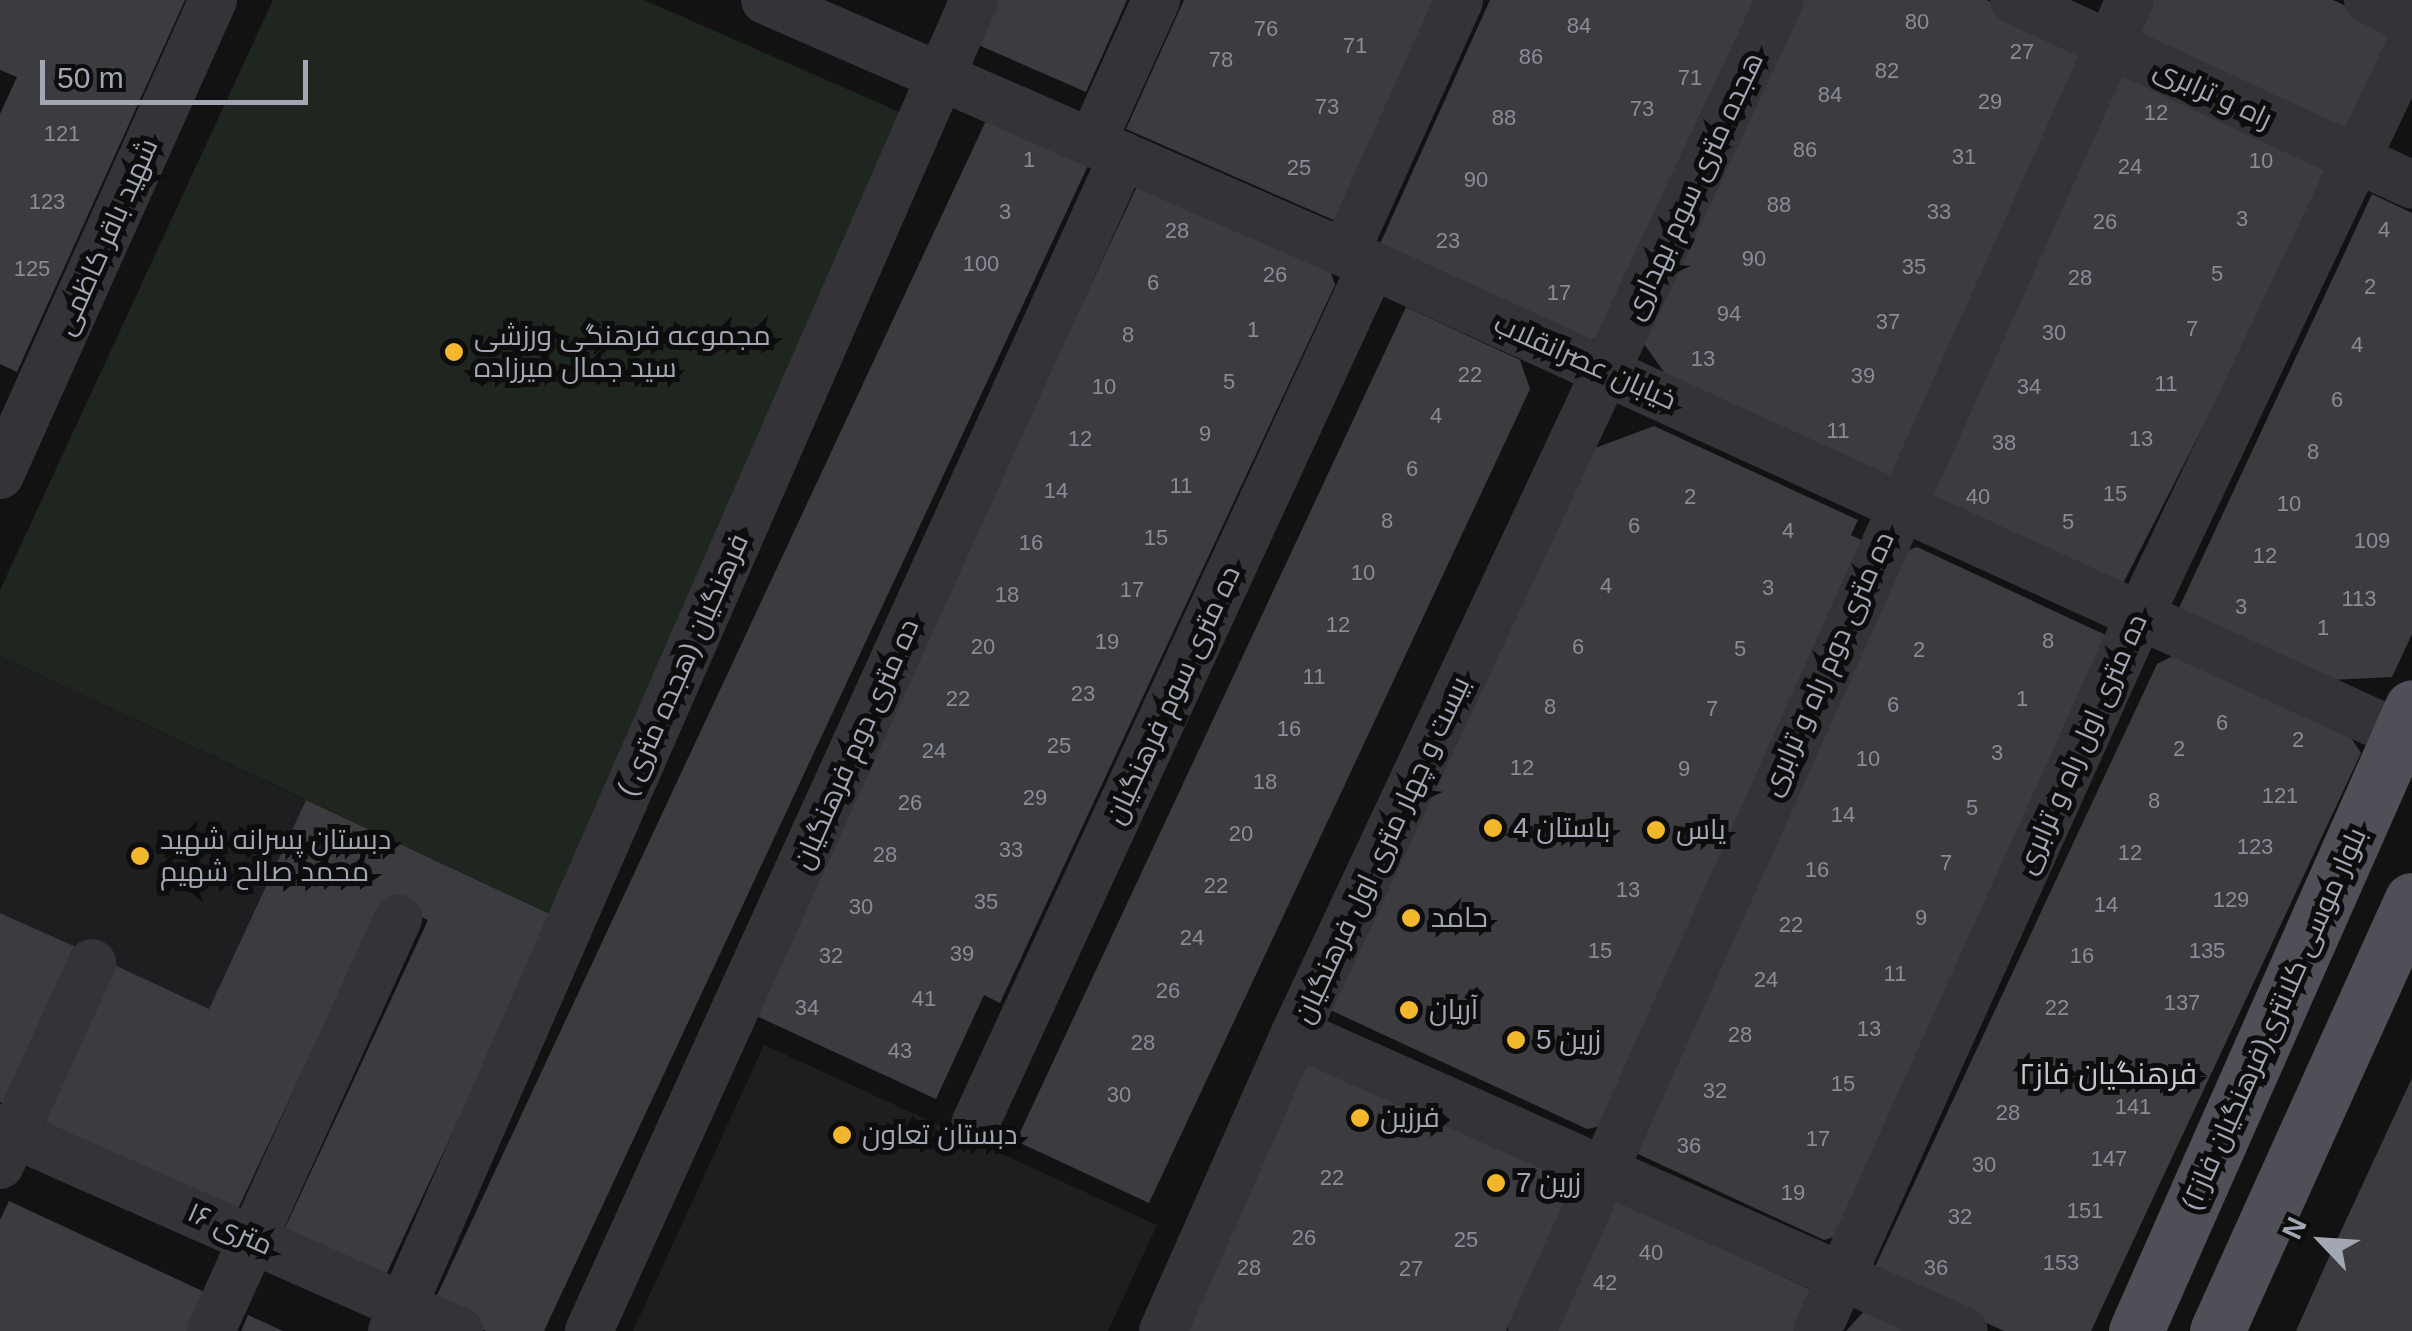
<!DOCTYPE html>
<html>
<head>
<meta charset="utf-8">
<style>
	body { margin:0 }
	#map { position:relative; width:2412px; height:1331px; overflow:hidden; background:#121213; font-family:Arial,Cairo,sans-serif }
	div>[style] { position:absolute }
	.built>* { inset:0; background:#1e1e20 }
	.green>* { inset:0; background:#1e261f }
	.building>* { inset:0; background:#3c3c40; transform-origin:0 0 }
	.minor>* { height:48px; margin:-24px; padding:0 24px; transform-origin:24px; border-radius:24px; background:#333338 }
	.major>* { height:55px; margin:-27.5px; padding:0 27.5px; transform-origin:27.5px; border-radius:27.5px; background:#4f5057 }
	.dots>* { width:28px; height:28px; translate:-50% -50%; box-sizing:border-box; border:5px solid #0d0d0e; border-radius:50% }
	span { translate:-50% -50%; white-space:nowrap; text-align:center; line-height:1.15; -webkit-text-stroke:10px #0d0d0e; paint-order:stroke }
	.number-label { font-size:22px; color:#898c97 }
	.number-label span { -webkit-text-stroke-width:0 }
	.street-label { font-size:28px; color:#a3a7b4 }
	.poi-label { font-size:28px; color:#a3a7b4 }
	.left { translate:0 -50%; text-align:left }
	.neighbourhood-label { font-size:30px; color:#c4c7d0 }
	.north { position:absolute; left:2272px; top:1191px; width:100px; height:100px; -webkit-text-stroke:8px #0d0d0e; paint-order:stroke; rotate:295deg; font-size:28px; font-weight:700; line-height:40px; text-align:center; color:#a3a7b4 }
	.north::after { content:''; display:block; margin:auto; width:35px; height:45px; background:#a3a7b4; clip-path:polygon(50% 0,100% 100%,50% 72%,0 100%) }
	.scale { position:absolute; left:40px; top:60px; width:268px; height:45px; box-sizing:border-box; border:5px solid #a3a7b4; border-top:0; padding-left:12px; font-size:30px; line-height:35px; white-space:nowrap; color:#a3a7b4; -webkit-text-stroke:8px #0d0d0e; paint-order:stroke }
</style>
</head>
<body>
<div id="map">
	<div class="built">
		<i style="clip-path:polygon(0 656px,306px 800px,209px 1009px,0 913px)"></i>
		<i style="clip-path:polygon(764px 1045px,1157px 1225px,1108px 1331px,633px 1331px)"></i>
	</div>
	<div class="green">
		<i style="clip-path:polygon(273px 0,644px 0,902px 113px,554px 916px,0 656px,0 590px)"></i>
	</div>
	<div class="building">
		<i style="clip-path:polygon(0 0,185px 0,17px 372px,0 364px,0 114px,17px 77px,0 70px)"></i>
		<i style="clip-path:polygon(993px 0,1127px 0,1086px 92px,974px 43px)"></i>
		<i style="clip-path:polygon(1184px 0,1439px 0,1338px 222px,1126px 129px)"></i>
		<i style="clip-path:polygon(1490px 0,1758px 0,1606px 336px,1583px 342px,1379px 246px)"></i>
		<i style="clip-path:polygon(1792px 0,1987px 0,2089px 47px,1896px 480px,1676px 389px,1644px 344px)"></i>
		<i style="clip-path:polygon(2140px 0,2333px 0,2398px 30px,2351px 131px,2123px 37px)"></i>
		<i style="left:2112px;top:59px;width:248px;height:484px;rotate:27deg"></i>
		<i style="clip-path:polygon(991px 110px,1092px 157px,544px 1331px,486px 1331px,432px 1306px)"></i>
		<i style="clip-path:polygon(1139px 182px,1330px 270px,1335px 285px,1000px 1003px,984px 995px,936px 1099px,750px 1013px)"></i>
		<i style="clip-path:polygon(2372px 194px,2412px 213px,2412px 634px,2392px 677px,2330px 680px,2178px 610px)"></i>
		<i style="clip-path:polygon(1406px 307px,1520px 360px,1530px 389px,1149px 1203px,1016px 1141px)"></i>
		<i style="clip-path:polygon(1654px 426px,1858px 520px,1851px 535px,1870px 544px,1601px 1126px,1587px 1129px,1328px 1009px,1587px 451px)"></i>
		<i style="clip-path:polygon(1917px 547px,2110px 637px,1834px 1237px,1824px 1240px,1625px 1148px,1903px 552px)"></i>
		<i style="clip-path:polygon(2177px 654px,2347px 732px,2361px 753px,2091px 1331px,2004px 1331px,1873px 1271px,2157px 664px)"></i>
		<i style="clip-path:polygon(306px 800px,554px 916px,384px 1279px,283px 1232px,428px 920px,383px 900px,237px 1211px,35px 1118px,108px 962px,209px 1009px)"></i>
		<i style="clip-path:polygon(0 913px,78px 948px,5px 1104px,0 1102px)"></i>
		<i style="clip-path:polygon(1306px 1056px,1566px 1176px,1572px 1188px,1506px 1331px,1180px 1331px)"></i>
		<i style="clip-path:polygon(2412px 1078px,2412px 1331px,2296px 1331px,2334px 1246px)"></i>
		<i style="clip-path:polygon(9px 1201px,211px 1295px,194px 1331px,0 1331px,0 1220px)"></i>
		<i style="clip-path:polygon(1619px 1201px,1814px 1291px,1808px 1331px,1550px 1331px,1608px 1206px)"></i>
		<i style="clip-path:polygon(1864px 1311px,1906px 1331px,1846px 1331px)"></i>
		<i style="clip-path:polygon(248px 1315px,283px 1331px,241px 1331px)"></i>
	</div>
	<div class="minor">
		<i style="left:765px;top:0;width:662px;rotate:23.58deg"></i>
		<i style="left:1372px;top:265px;width:1143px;rotate:24.55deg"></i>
		<i style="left:2014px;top:0;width:439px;rotate:24.9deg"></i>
		<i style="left:2368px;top:0;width:49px;rotate:25.5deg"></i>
		<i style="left:1092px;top:142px;width:156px;rotate:-65.7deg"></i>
		<i style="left:1345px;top:253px;width:277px;rotate:-65.7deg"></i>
		<i style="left:0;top:475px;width:521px;rotate:-65.85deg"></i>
		<i style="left:1295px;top:1033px;width:732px;rotate:24.01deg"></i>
		<i style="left:975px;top:1124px;width:946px;rotate:-65.2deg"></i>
		<i style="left:0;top:1128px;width:502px;rotate:23.86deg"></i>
		<i style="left:0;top:1165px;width:222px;rotate:-65.5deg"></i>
		<i style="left:211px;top:1331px;width:453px;rotate:-65.6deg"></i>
		<i style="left:392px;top:1331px;width:1453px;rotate:-66.38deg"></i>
		<i style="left:589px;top:1331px;width:1291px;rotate:-65.56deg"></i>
		<i style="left:1163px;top:1331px;width:326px;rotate:-66.1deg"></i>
		<i style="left:1295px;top:1033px;width:1141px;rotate:-64.85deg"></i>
		<i style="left:1532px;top:1331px;width:1459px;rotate:-65.81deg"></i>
		<i style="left:1817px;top:1331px;width:785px;rotate:-65.72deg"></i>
		<i style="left:2140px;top:615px;width:634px;rotate:-64.61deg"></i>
	</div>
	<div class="major">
		<i style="left:2136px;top:1331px;width:682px;rotate:-66.14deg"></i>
		<i style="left:2217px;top:1331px;width:473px;rotate:-65.7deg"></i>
	</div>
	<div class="dots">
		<i style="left:454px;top:352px;background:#f2b72b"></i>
		<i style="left:1493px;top:828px;background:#f2b72b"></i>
		<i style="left:1656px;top:830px;background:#f2b72b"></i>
		<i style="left:140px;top:856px;background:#f2b72b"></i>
		<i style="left:1411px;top:918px;background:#f2b72b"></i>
		<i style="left:1409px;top:1010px;background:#f2b72b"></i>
		<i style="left:1516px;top:1040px;background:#f2b72b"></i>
		<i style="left:1360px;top:1118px;background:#f2b72b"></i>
		<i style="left:842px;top:1135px;background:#f2b72b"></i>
		<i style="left:1496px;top:1183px;background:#f2b72b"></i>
	</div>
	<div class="number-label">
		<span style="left:1917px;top:22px">80</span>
		<span style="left:1579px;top:26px">84</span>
		<span style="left:1266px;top:29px">76</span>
		<span style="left:1355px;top:46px">71</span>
		<span style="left:2022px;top:52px">27</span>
		<span style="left:1531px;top:57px">86</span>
		<span style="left:1221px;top:60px">78</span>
		<span style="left:1887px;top:71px">82</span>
		<span style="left:1690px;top:78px">71</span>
		<span style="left:1830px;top:95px">84</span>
		<span style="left:1990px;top:102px">29</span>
		<span style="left:1327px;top:107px">73</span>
		<span style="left:1642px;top:109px">73</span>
		<span style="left:2156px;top:113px">12</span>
		<span style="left:1504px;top:118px">88</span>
		<span style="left:62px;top:134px">121</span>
		<span style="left:1805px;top:150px">86</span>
		<span style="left:1964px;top:157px">31</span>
		<span style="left:1029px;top:160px">1</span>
		<span style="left:2261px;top:161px">10</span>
		<span style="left:2130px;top:167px">24</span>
		<span style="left:1299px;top:168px">25</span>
		<span style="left:1476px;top:180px">90</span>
		<span style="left:47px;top:202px">123</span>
		<span style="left:1779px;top:205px">88</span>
		<span style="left:1005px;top:212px">3</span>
		<span style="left:1939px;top:212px">33</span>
		<span style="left:2242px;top:219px">3</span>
		<span style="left:2105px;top:222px">26</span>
		<span style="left:2384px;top:230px">4</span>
		<span style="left:1177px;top:231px">28</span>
		<span style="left:1448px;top:241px">23</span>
		<span style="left:1754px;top:259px">90</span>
		<span style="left:981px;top:264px">100</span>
		<span style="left:1914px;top:267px">35</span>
		<span style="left:32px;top:269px">125</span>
		<span style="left:2217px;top:274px">5</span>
		<span style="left:1275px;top:275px">26</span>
		<span style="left:2080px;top:278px">28</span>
		<span style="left:1153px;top:283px">6</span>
		<span style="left:2370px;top:287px">2</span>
		<span style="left:1559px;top:293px">17</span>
		<span style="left:1729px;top:314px">94</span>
		<span style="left:1888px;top:322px">37</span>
		<span style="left:2192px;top:329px">7</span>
		<span style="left:1253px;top:330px">1</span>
		<span style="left:2054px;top:333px">30</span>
		<span style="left:1128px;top:335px">8</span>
		<span style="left:2357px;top:345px">4</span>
		<span style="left:1703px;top:359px">13</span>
		<span style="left:1470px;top:375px">22</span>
		<span style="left:1863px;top:376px">39</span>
		<span style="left:1229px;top:382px">5</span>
		<span style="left:2166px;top:384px">11</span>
		<span style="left:1104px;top:387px">10</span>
		<span style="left:2029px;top:387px">34</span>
		<span style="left:2337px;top:400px">6</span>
		<span style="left:1436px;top:416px">4</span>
		<span style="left:1838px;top:431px">11</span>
		<span style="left:1205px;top:434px">9</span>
		<span style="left:1080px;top:439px">12</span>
		<span style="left:2141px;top:439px">13</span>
		<span style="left:2004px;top:443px">38</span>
		<span style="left:2313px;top:452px">8</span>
		<span style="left:1412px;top:469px">6</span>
		<span style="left:1181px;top:486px">11</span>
		<span style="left:1056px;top:491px">14</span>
		<span style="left:2115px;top:494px">15</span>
		<span style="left:1690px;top:497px">2</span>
		<span style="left:1978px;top:497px">40</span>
		<span style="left:2289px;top:504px">10</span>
		<span style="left:1387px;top:521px">8</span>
		<span style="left:2068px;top:522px">5</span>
		<span style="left:1634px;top:526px">6</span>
		<span style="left:1788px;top:531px">4</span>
		<span style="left:1156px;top:538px">15</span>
		<span style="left:2372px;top:541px">109</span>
		<span style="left:1031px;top:543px">16</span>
		<span style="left:2265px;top:556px">12</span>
		<span style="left:1363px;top:573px">10</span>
		<span style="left:1606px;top:586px">4</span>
		<span style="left:1768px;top:588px">3</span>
		<span style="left:1132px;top:590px">17</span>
		<span style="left:1007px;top:595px">18</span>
		<span style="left:2359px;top:599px">113</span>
		<span style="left:2241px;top:607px">3</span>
		<span style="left:1338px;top:625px">12</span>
		<span style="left:2323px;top:628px">1</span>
		<span style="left:2048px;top:641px">8</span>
		<span style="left:1107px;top:642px">19</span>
		<span style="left:983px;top:647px">20</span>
		<span style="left:1578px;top:647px">6</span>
		<span style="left:1740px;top:649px">5</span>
		<span style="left:1919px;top:650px">2</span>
		<span style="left:1314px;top:677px">11</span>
		<span style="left:1083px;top:694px">23</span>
		<span style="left:958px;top:699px">22</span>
		<span style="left:2022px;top:699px">1</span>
		<span style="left:1893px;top:705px">6</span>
		<span style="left:1550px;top:707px">8</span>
		<span style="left:1712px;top:709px">7</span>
		<span style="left:2222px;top:723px">6</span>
		<span style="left:1289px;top:729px">16</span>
		<span style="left:2298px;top:740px">2</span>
		<span style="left:1059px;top:746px">25</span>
		<span style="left:2179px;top:749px">2</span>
		<span style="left:934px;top:751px">24</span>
		<span style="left:1997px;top:753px">3</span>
		<span style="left:1868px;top:759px">10</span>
		<span style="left:1522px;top:768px">12</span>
		<span style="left:1684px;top:769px">9</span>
		<span style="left:1265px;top:782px">18</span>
		<span style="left:2280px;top:796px">121</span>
		<span style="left:1035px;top:798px">29</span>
		<span style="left:2154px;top:801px">8</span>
		<span style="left:910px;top:803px">26</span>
		<span style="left:1972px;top:808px">5</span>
		<span style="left:1843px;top:815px">14</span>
		<span style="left:1241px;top:834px">20</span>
		<span style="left:2255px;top:847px">123</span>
		<span style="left:1011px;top:850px">33</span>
		<span style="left:2130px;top:853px">12</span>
		<span style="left:885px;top:855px">28</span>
		<span style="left:1946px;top:863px">7</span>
		<span style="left:1817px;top:870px">16</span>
		<span style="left:1216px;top:886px">22</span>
		<span style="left:1628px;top:890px">13</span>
		<span style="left:2231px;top:900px">129</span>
		<span style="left:986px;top:902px">35</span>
		<span style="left:2106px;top:905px">14</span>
		<span style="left:861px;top:907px">30</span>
		<span style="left:1921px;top:918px">9</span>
		<span style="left:1791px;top:925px">22</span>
		<span style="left:1192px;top:938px">24</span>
		<span style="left:1600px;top:951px">15</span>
		<span style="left:2207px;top:951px">135</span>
		<span style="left:962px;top:954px">39</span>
		<span style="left:831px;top:956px">32</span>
		<span style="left:2082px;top:956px">16</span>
		<span style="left:1895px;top:974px">11</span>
		<span style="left:1766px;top:980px">24</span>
		<span style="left:1168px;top:991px">26</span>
		<span style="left:924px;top:999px">41</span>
		<span style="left:2182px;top:1003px">137</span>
		<span style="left:807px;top:1008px">34</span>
		<span style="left:2057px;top:1008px">22</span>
		<span style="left:1869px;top:1029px">13</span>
		<span style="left:1740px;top:1035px">28</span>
		<span style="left:1143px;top:1043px">28</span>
		<span style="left:900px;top:1051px">43</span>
		<span style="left:1843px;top:1084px">15</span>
		<span style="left:1715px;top:1091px">32</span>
		<span style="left:1119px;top:1095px">30</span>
		<span style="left:2133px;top:1107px">141</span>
		<span style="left:2008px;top:1113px">28</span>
		<span style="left:1818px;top:1139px">17</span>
		<span style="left:1689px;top:1146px">36</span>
		<span style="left:2109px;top:1159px">147</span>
		<span style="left:1984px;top:1165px">30</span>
		<span style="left:1332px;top:1178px">22</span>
		<span style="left:1793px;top:1193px">19</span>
		<span style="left:2085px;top:1211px">151</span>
		<span style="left:1960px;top:1217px">32</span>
		<span style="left:1304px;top:1238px">26</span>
		<span style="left:1466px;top:1240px">25</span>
		<span style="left:1651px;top:1253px">40</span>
		<span style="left:2061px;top:1263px">153</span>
		<span style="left:1249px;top:1268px">28</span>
		<span style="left:1936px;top:1268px">36</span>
		<span style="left:1411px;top:1269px">27</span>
		<span style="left:1605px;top:1283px">42</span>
	</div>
	<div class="street-label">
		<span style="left:2213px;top:94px;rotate:25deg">راه و ترابری</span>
		<span style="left:1694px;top:186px;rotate:-65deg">هجده متری سوم بهداری</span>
		<span style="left:107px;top:237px;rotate:-66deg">شهید باقر کاظمی</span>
		<span style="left:1585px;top:362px;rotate:24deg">خیابان عصرانقلاب</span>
		<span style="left:1828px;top:664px;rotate:-66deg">ده متری دوم راه و ترابری</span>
		<span style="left:683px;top:665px;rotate:-66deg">فرهنگیان (هجده متری )</span>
		<span style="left:1173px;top:695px;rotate:-65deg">ده متری سوم فرهنگیان</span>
		<span style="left:856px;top:744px;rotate:-66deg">ده متری دوم فرهنگیان</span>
		<span style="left:2082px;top:744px;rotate:-66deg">ده متری اول راه و ترابری</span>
		<span style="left:1382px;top:850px;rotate:-65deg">بیست و چهار متری اول فرهنگیان</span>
		<span style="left:2274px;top:1019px;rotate:-66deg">بلوار موسی کلانتری(فرهنگیان فاز۲)</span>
		<span style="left:230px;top:1229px;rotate:24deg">۱۶ متری</span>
	</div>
	<div class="poi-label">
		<span class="left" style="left:474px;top:352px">مجموعه فرهنگی ورزشی<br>سید جمال میرزاده</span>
		<span class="left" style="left:1513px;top:828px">باستان 4</span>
		<span class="left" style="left:1676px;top:830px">یاس</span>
		<span class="left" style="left:160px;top:856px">دبستان پسرانه شهید<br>محمد صالح شهیم</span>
		<span class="left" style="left:1431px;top:918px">حامد</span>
		<span class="left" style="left:1429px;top:1010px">آریان</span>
		<span class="left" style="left:1536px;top:1040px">زرین 5</span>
		<span class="left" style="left:1380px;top:1118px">فرزین</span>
		<span class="left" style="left:862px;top:1135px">دبستان تعاون</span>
		<span class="left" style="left:1516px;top:1183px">زرین 7</span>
	</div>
	<div class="neighbourhood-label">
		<span style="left:2108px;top:1074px">فرهنگیان فاز۲</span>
	</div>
	<div class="north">N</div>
	<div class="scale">50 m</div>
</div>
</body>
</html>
